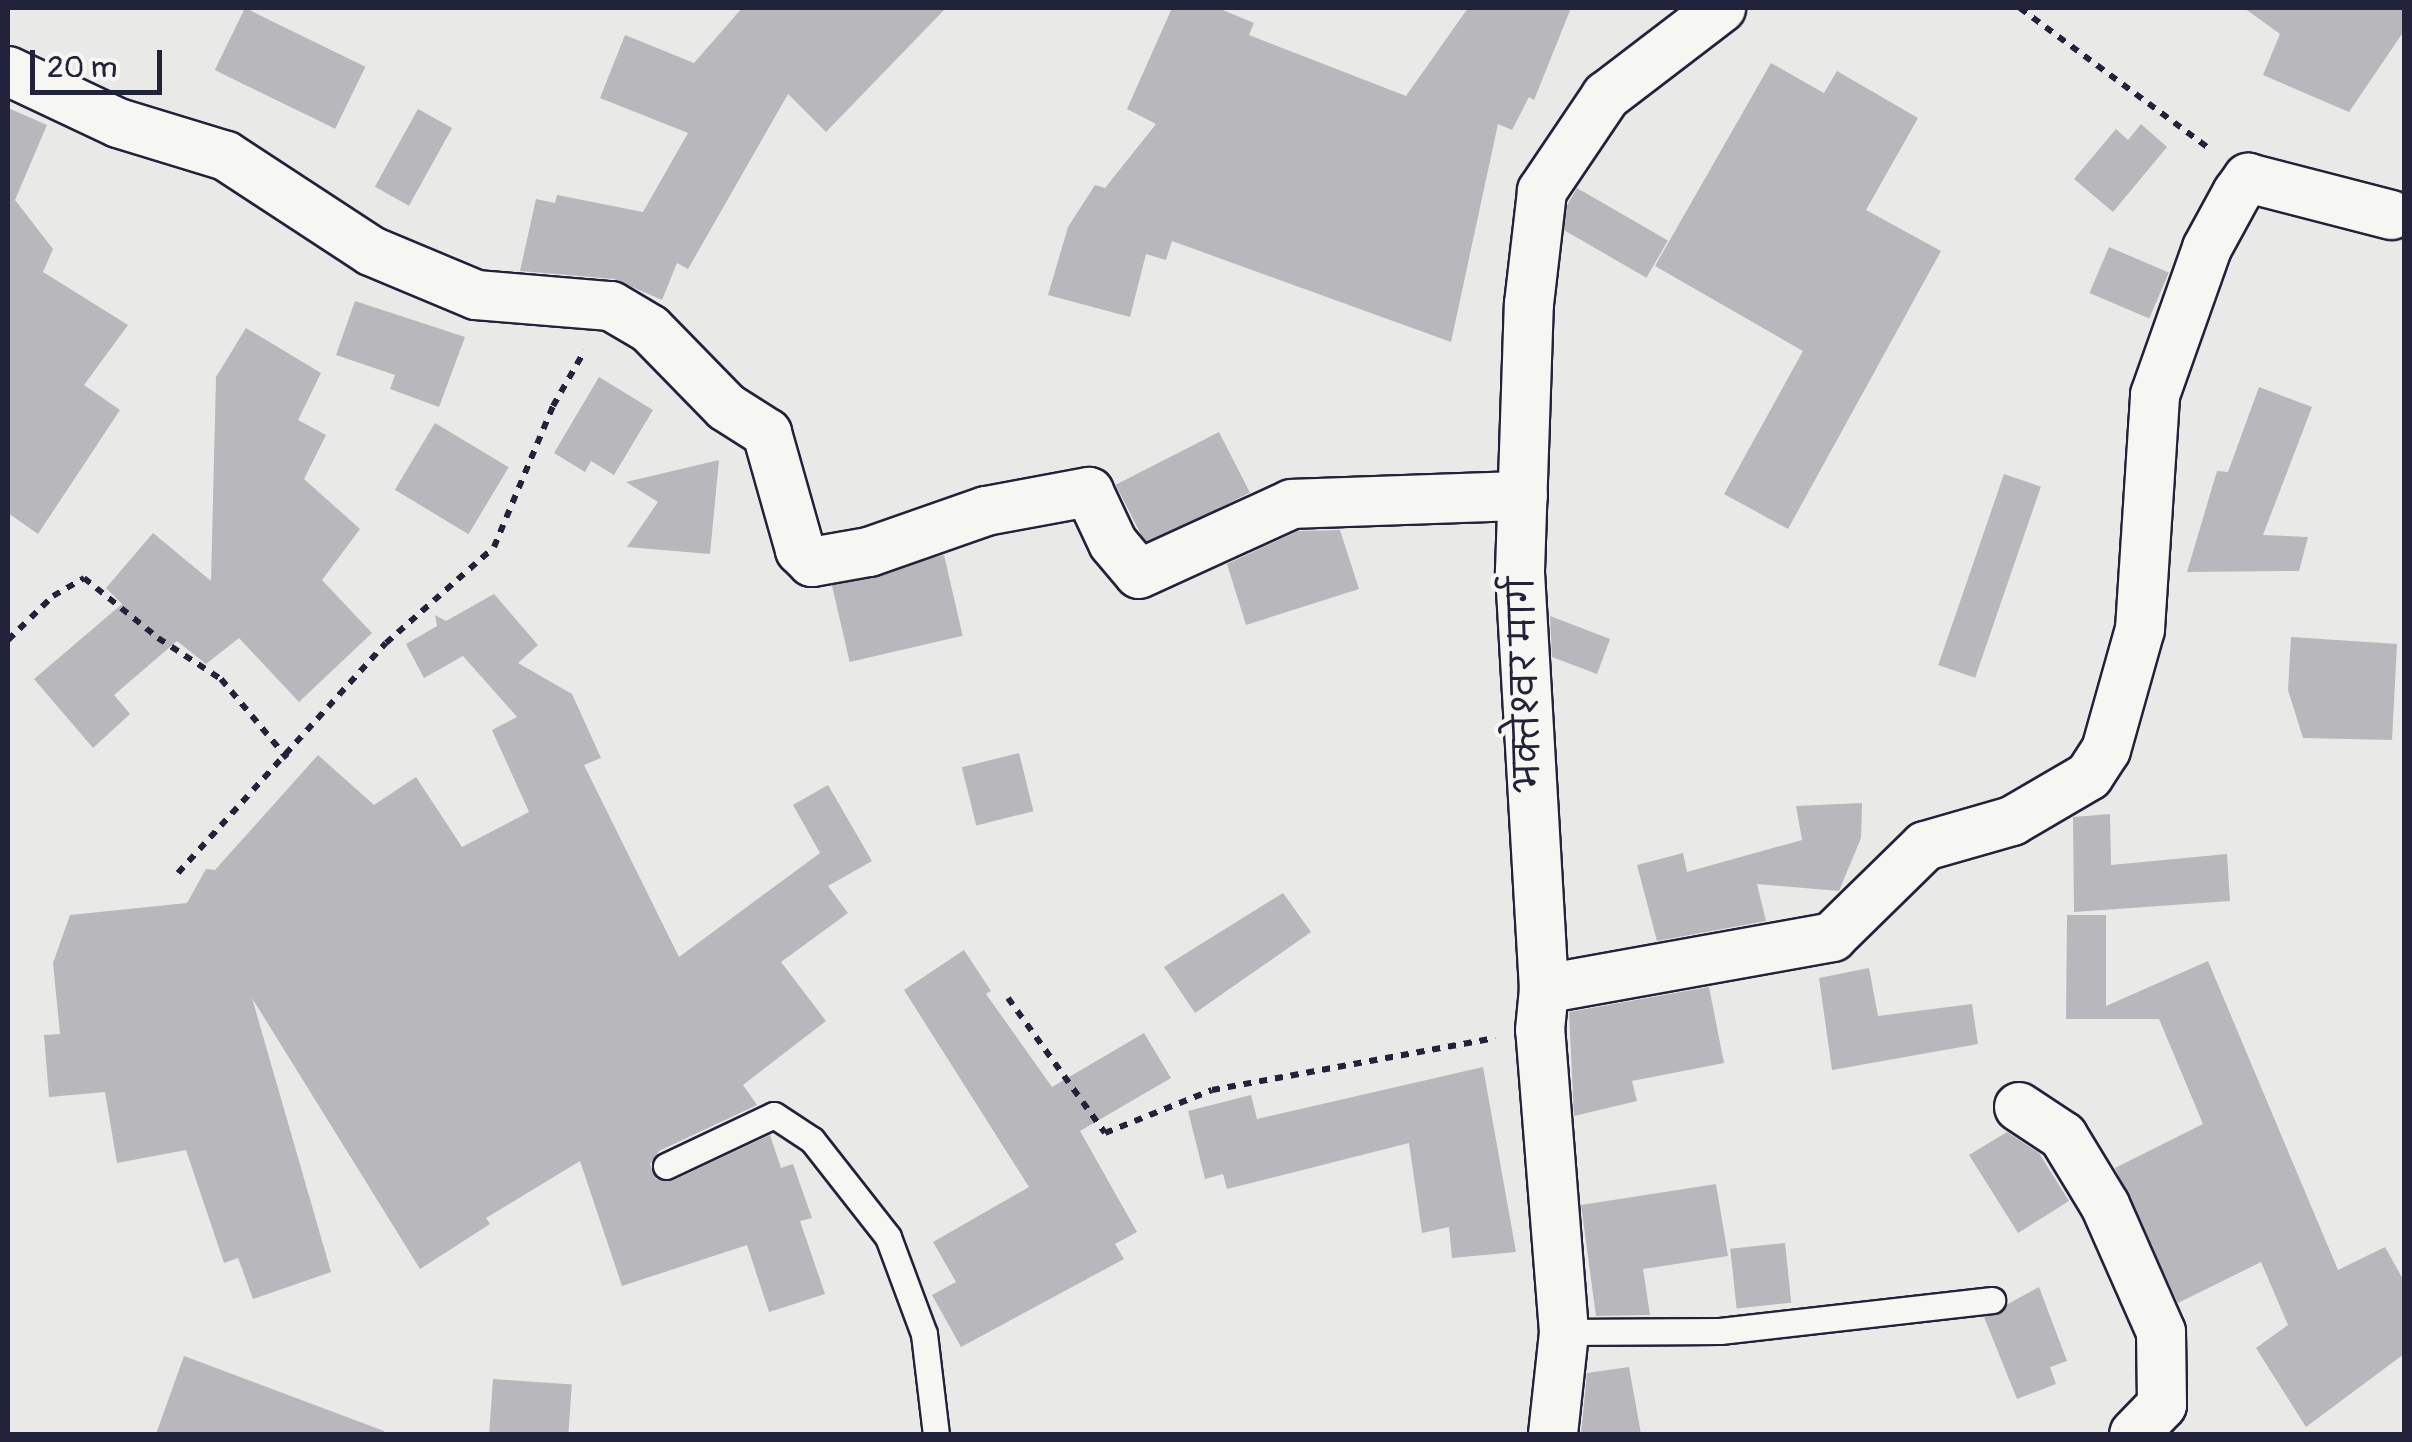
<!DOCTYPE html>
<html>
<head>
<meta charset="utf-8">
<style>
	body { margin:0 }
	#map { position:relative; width:2412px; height:1442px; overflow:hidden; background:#e9e9e7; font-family:Pangolin,"Playpen Sans Deva",sans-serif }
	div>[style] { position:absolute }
	.building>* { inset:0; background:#b8b8bc; transform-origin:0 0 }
	.path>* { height:6px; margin-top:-3px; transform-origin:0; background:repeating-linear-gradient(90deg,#22223b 0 8px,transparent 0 16px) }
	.roads { filter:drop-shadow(2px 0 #22223b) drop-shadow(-2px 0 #22223b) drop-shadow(0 2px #22223b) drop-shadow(0 -2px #22223b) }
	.lane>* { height:25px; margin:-12.5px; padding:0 12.5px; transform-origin:12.5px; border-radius:12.5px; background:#f6f6f2 }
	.street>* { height:48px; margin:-24px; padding:0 24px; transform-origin:24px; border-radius:24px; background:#f6f6f2 }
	span { translate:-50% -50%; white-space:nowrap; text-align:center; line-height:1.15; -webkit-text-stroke:8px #f6f6f2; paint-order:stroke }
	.street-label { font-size:35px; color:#22223b }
	.frame { position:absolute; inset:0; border:10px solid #22223b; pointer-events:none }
	.scale { position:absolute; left:30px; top:50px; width:132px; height:45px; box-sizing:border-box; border:5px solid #22223b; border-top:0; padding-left:12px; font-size:30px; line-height:35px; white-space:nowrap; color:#22223b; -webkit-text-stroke:8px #f6f6f2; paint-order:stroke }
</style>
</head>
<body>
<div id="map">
	<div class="building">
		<i style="left:245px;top:8px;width:134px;height:69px;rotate:26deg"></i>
		<i style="clip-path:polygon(742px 8px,946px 8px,826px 132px,788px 94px,688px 269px,677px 263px,662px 300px,614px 279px,520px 271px,536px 199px,555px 203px,557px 195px,643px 212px,688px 133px,600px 98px,625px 35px,694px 63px)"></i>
		<i style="clip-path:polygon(1172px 8px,1218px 8px,1254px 23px,1249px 35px,1406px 96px,1468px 8px,1571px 8px,1534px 100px,1529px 97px,1512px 130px,1498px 124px,1451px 342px,1172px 241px,1166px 260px,1146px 254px,1130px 317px,1048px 295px,1068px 227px,1095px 185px,1105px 188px,1156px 124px,1127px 109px)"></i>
		<i style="clip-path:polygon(2244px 8px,2404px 8px,2404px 31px,2349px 112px,2263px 75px,2280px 34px)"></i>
		<i style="clip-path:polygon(1771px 63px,1824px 93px,1837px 71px,1918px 118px,1866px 210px,1941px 251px,1788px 529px,1724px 494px,1803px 351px,1655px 266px)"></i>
		<i style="clip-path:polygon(8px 108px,47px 125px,15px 200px,53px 249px,43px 272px,128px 325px,84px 385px,120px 410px,38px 534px,8px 513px)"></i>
		<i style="left:418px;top:109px;width:39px;height:89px;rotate:29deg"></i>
		<i style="clip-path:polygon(2141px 124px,2167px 147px,2113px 212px,2074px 179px,2116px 129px,2128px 140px)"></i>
		<i style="left:1577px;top:188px;width:105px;height:43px;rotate:30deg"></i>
		<i style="left:2109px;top:247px;width:65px;height:50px;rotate:23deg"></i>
		<i style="clip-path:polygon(355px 301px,465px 337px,439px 407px,390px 389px,395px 375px,336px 355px)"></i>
		<i style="clip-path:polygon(246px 328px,321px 373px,298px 420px,326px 435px,304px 479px,360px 529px,322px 580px,372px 633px,299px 702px,239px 638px,206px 664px,177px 641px,114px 695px,130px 714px,93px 748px,34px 679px,122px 604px,106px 588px,153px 533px,211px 581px,216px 377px)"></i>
		<i style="clip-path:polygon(599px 377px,653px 410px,614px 475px,591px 461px,585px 472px,554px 453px)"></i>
		<i style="clip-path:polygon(2259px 387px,2312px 407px,2263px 535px,2308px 537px,2299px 571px,2187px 572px,2217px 471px,2228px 472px)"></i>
		<i style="left:435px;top:423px;width:86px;height:78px;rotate:31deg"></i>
		<i style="left:1219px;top:432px;width:68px;height:116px;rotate:63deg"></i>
		<i style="clip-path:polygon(719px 460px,710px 554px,627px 547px,658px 502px,626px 482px)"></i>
		<i style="left:2004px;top:474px;width:39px;height:202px;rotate:19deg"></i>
		<i style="clip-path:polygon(1340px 530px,1359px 589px,1246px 625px,1227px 564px,1298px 531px)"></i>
		<i style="left:944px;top:555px;width:83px;height:116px;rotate:77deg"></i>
		<i style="clip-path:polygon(494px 594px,538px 645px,518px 663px,572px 694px,601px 758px,584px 765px,679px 957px,820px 853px,793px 805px,828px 785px,872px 861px,828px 886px,848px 913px,781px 962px,826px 1021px,743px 1085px,757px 1105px,659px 1151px,650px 1164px,656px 1179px,672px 1181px,770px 1135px,781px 1168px,793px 1164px,812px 1218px,800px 1221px,825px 1294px,769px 1312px,747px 1245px,622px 1286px,580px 1161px,486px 1218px,490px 1224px,420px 1269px,252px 998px,331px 1272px,253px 1299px,238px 1258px,224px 1263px,186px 1150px,117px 1163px,105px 1092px,49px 1097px,44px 1035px,60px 1034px,53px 963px,70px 915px,187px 903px,206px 869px,215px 870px,318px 755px,374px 805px,416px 777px,462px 847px,529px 812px,492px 730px,517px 717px,463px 656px,424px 678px,406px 644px,437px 626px,435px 615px,446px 621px)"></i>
		<i style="clip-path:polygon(1550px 616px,1610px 639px,1597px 674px,1552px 657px)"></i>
		<i style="clip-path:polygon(2291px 637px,2397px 644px,2392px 740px,2303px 738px,2288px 690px)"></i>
		<i style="left:1019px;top:753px;width:60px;height:59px;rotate:76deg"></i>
		<i style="clip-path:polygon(1862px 803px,1861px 838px,1839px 891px,1757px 884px,1766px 921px,1657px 941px,1637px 865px,1683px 853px,1687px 872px,1802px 840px,1796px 806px)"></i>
		<i style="clip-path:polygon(2110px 814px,2111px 865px,2227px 854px,2230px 901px,2074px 912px,2073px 817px)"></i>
		<i style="clip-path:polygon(1283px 893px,1311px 932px,1195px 1013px,1164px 967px)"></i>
		<i style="clip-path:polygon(2067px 915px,2106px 915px,2106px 1006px,2208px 961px,2338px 1270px,2385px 1247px,2404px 1281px,2404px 1354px,2306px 1427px,2256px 1348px,2288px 1325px,2261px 1262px,2178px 1303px,2115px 1168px,2203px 1124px,2159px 1019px,2066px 1019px)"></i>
		<i style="clip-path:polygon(964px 950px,991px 991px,986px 994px,1052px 1087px,1144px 1033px,1171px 1078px,1080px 1131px,1137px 1232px,1115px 1244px,1124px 1259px,961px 1347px,932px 1295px,956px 1282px,933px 1242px,1029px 1187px,904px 990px)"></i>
		<i style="clip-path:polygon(1869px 968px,1878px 1016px,1972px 1004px,1978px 1044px,1832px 1070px,1819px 978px)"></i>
		<i style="clip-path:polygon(1709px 987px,1724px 1063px,1632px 1081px,1637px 1101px,1574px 1116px,1569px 1012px)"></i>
		<i style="clip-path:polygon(1483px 1067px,1516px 1252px,1452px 1258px,1449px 1227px,1422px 1233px,1409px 1143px,1227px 1189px,1223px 1174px,1205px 1179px,1188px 1111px,1251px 1095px,1257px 1119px)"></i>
		<i style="clip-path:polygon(2007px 1132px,2039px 1153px,2069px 1201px,2018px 1233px,1969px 1155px)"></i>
		<i style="clip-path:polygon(1716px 1184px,1728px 1256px,1643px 1269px,1650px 1315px,1596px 1316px,1581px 1205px)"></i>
		<i style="left:1785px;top:1243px;width:60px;height:55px;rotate:84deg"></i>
		<i style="clip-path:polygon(2039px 1287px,2067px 1361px,2050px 1367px,2056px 1384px,2017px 1399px,1984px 1317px)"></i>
		<i style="clip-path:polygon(184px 1356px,384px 1431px,383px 1434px,156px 1434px)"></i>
		<i style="clip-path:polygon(1629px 1367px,1641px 1434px,1581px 1434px,1587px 1373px)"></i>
		<i style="left:493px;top:1379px;width:79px;height:55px;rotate:4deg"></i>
	</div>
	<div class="path">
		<i style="left:2020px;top:8px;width:238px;rotate:36.6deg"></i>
		<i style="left:8px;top:640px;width:63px;rotate:-44.4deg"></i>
		<i style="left:53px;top:596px;width:36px;rotate:-30deg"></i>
		<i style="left:84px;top:578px;width:95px;rotate:39deg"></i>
		<i style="left:158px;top:638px;width:75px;rotate:33.1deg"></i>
		<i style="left:221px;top:679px;width:103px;rotate:50.1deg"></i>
		<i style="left:178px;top:873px;width:310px;rotate:-47.9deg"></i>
		<i style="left:386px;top:643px;width:144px;rotate:-41.6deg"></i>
		<i style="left:494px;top:547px;width:153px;rotate:-67.3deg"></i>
		<i style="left:553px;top:406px;width:64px;rotate:-60.3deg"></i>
		<i style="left:1008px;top:998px;width:166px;rotate:54.3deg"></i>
		<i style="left:1105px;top:1133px;width:115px;rotate:-21.9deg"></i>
		<i style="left:1212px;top:1090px;width:288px;rotate:-10.4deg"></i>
	</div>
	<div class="roads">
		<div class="lane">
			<i style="left:666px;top:1166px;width:119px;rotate:-25.3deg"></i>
			<i style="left:774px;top:1115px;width:45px;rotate:33.3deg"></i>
			<i style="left:812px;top:1140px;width:123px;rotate:51.9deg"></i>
			<i style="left:888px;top:1237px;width:103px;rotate:69.6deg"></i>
			<i style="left:924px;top:1334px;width:101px;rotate:83.2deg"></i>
			<i style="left:1564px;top:1332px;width:156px;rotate:-0.4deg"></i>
			<i style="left:1720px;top:1331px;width:274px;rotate:-6.5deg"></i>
		</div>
		<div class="street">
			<i style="left:8px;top:71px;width:122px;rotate:25.3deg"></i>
			<i style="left:118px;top:123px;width:113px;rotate:17deg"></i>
			<i style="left:226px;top:156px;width:173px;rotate:33.2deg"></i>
			<i style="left:371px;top:251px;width:114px;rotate:22.7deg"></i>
			<i style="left:476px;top:295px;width:135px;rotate:4.7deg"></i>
			<i style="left:611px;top:306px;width:45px;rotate:30.5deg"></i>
			<i style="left:650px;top:329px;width:109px;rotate:45.7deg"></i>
			<i style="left:726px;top:407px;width:49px;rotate:32.4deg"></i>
			<i style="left:767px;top:433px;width:122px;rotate:74.2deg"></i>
			<i style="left:800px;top:550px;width:17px;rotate:45deg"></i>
			<i style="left:812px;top:562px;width:58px;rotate:-10deg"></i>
			<i style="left:869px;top:552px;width:124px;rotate:-19.3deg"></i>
			<i style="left:986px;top:511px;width:105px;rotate:-10.5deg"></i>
			<i style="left:1089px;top:492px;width:56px;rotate:64.8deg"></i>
			<i style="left:1113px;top:543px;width:40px;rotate:50deg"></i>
			<i style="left:1139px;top:574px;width:168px;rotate:-24.6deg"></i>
			<i style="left:1292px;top:504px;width:231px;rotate:-2deg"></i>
			<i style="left:1544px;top:989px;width:293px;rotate:-10.2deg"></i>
			<i style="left:1832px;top:937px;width:130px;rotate:-44.4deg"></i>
			<i style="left:1925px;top:846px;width:91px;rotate:-16deg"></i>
			<i style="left:2012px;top:821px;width:89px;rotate:-30.3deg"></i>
			<i style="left:2089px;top:776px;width:31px;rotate:-57deg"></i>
			<i style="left:2106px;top:750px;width:126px;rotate:-74.3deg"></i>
			<i style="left:2140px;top:629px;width:234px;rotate:-86.3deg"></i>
			<i style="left:2155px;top:395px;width:156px;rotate:-70.5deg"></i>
			<i style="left:2207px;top:248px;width:63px;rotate:-61.4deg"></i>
			<i style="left:2237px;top:193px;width:19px;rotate:-54deg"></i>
			<i style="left:2248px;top:178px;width:148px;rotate:14.5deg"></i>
			<i style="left:2019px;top:1107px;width:53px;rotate:33.4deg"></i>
			<i style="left:2063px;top:1136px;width:81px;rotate:58.7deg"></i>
			<i style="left:2105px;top:1205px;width:139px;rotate:66.2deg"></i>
			<i style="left:2161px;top:1332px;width:73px;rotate:89.2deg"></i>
			<i style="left:2162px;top:1405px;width:40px;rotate:134deg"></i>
			<i style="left:1553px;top:1434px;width:103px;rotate:-83.8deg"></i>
			<i style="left:1564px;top:1332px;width:303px;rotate:-94.5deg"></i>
			<i style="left:1540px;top:1030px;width:41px;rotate:-84.4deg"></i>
			<i style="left:1544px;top:989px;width:419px;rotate:-93.3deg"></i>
			<i style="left:1520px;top:571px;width:267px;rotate:-88.1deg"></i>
			<i style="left:1529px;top:304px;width:114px;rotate:-83.4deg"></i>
			<i style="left:1542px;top:191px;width:115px;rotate:-56deg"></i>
			<i style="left:1606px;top:96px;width:145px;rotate:-37.4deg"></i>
		</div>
	</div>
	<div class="street-label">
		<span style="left:1526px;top:684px;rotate:-92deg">भक्तेश्वर मार्ग</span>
	</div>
	<div class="frame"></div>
	<div class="scale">20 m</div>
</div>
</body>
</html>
